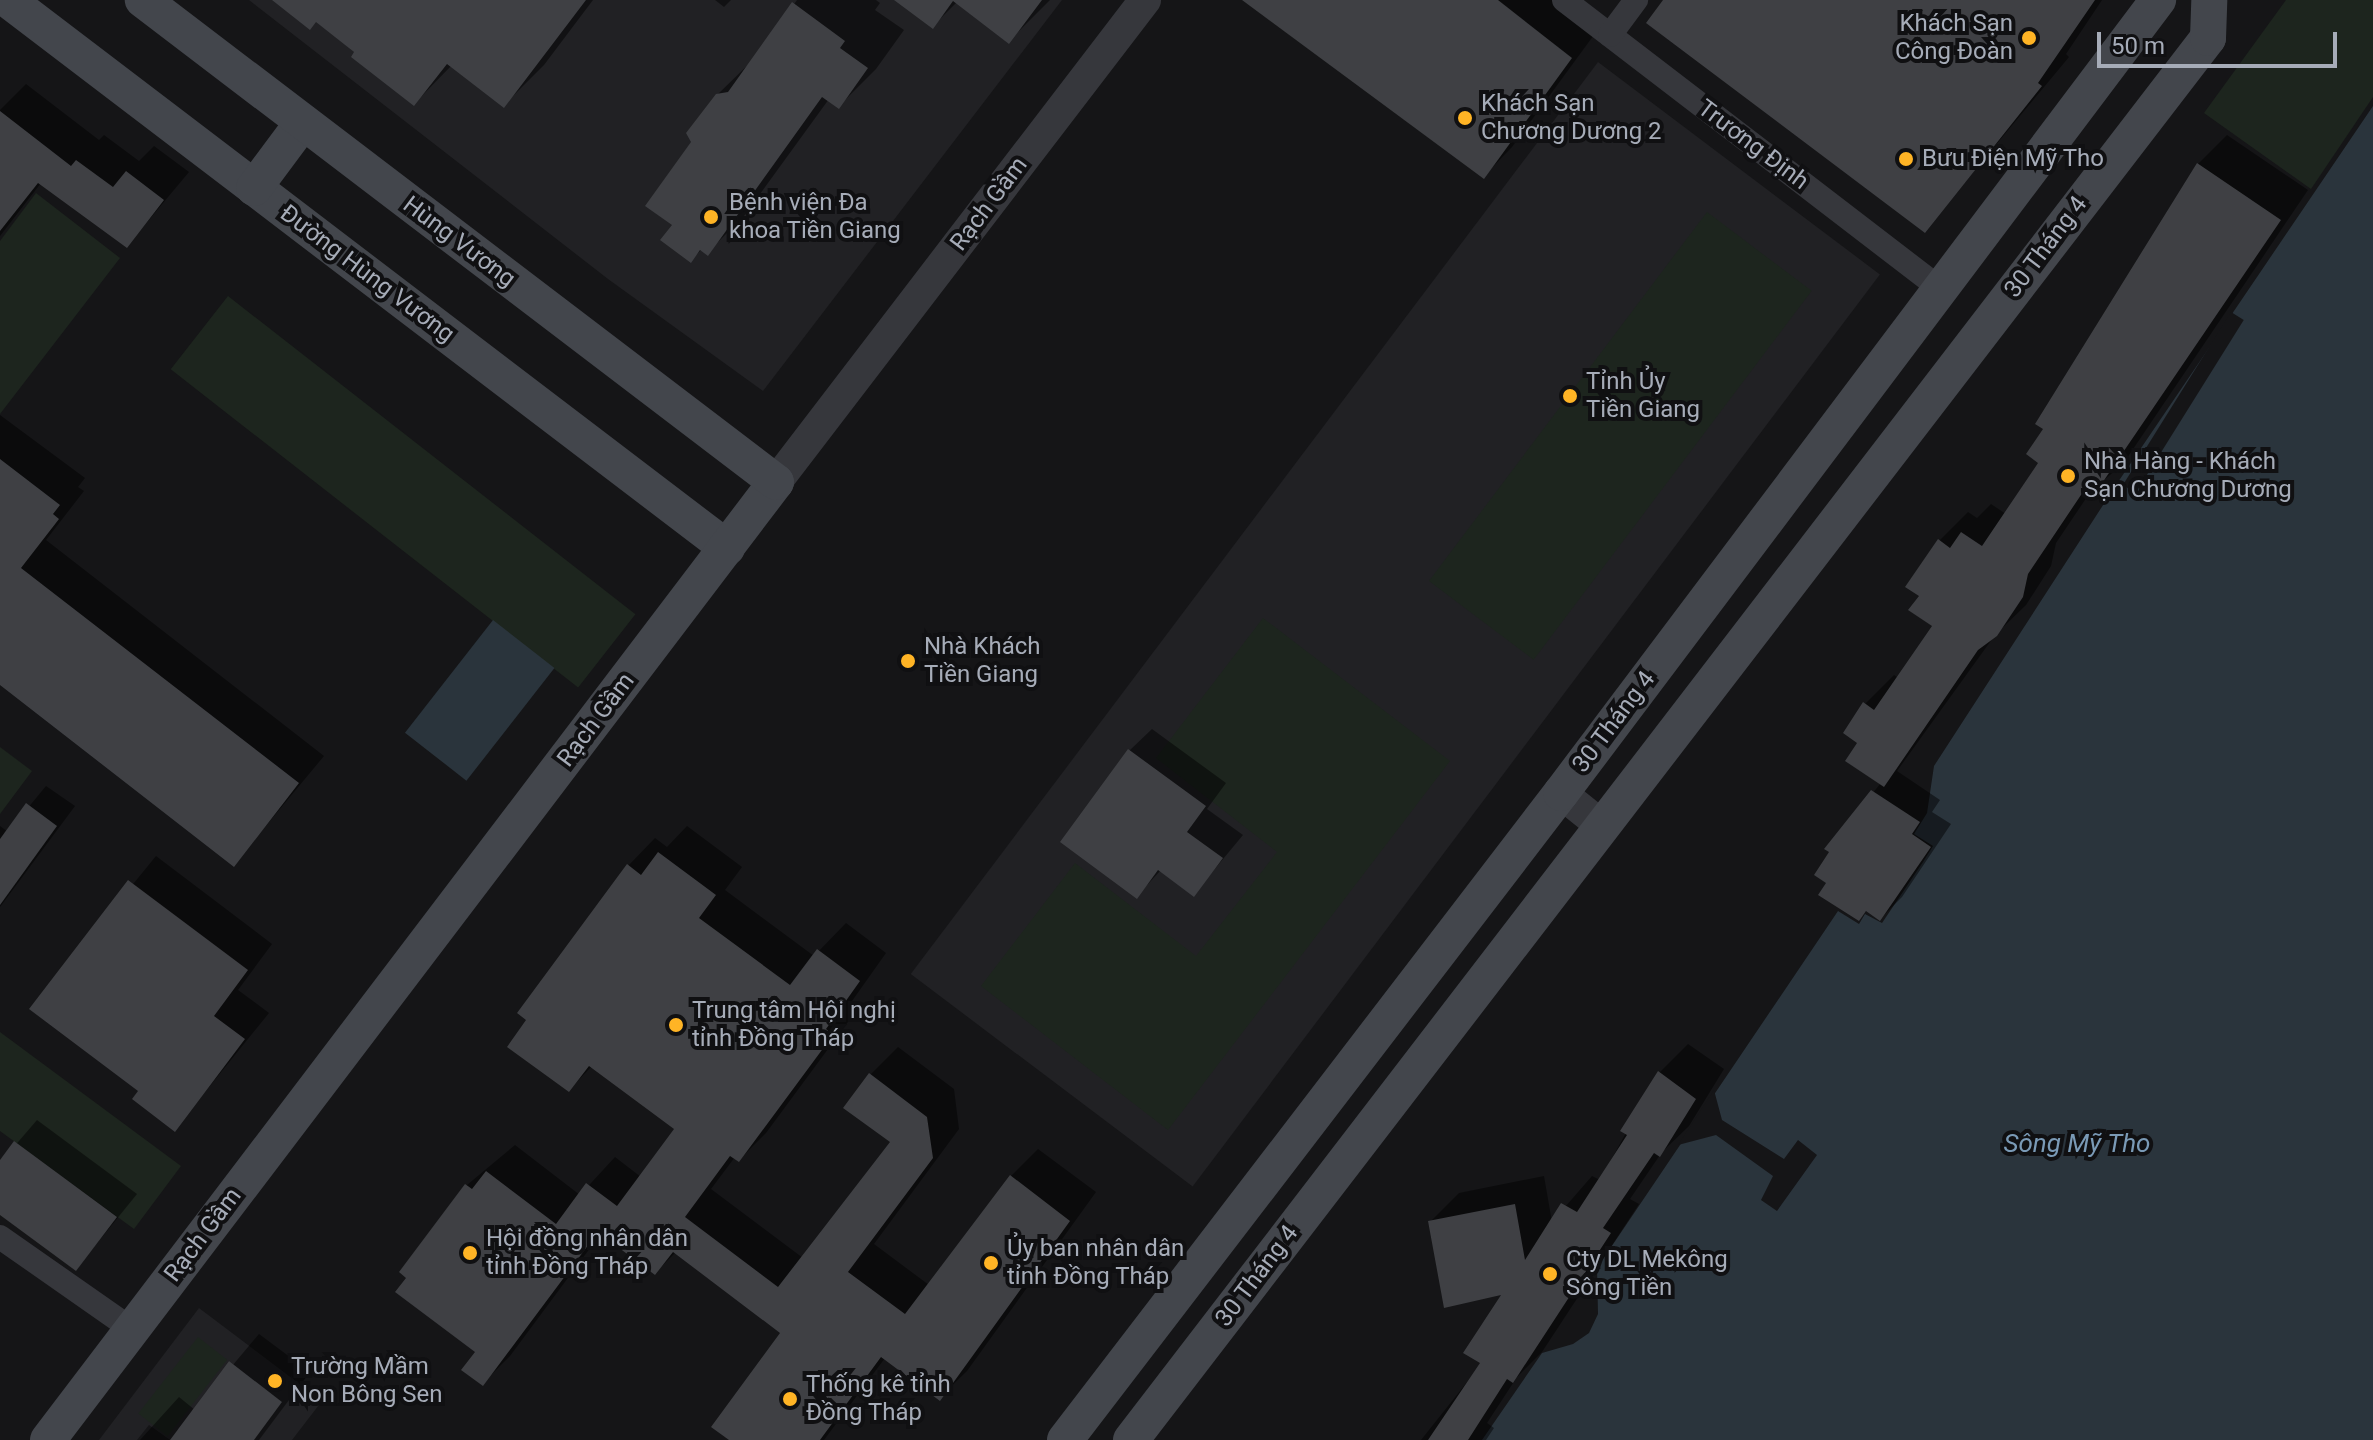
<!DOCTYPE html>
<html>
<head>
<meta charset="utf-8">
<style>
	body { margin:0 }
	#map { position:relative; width:2373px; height:1440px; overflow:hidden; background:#151517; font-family:Roboto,sans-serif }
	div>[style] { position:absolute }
	.built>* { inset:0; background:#212124; transform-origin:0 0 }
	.green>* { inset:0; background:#1d251e; transform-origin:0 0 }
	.water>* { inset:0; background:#2a343c; transform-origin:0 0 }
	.pier>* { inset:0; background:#151517; transform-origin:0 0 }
	.shadow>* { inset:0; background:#0007 }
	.building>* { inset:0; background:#3f4044 }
	.minor>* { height:24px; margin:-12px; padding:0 12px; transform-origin:12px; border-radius:12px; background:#36373c }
	.tertiary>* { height:32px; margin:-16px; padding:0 16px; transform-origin:16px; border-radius:16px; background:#36373c }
	.secondary>* { height:36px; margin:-18px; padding:0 18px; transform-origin:18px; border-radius:18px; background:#43464c }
	.dots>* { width:22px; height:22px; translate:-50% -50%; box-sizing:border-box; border:4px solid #101012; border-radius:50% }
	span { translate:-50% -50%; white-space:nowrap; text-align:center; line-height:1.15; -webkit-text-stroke:8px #101012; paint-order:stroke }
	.poi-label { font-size:24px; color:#a6acb8 }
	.right { translate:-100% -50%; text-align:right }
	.left { translate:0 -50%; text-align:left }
	.street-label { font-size:24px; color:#a6acb8 }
	.water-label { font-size:26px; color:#7a9ab6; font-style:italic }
	.scale { position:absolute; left:2097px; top:32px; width:240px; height:36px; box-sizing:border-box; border:4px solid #a6acb8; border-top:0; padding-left:10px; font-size:24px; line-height:28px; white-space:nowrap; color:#a6acb8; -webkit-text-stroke:6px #101012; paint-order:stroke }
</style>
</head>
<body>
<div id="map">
	<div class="built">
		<i style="clip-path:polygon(249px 0,1062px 0,763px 391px,608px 279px)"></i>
		<i style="left:1598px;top:62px;width:353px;height:1142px;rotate:37deg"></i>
		<i style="clip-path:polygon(199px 1308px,322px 1401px,292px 1440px,254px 1440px,282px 1402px,229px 1361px,170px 1440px,149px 1425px,137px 1440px,99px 1440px)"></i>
	</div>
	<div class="green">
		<i style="clip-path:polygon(2286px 0,2373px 0,2373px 97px,2311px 189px,2204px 113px)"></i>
		<i style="clip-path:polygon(36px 193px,120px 258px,0 414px,0 241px)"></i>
		<i style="left:1707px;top:212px;width:131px;height:462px;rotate:37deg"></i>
		<i style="left:228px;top:296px;width:517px;height:93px;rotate:38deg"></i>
		<i style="clip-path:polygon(1263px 618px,1450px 761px,1168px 1130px,981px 986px,1075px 863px,1196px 956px,1277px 852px,1156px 758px)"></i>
		<i style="clip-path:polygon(0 747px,32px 771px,0 814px)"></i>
		<i style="clip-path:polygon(0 1032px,181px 1166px,134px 1229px,0 1131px)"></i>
		<i style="left:198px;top:1337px;width:37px;height:97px;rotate:38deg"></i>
	</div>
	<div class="water">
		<i style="clip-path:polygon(2373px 106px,2373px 1440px,1482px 1440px,1542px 1353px,1573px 1344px,1589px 1333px,1598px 1314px,1597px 1268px,1838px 911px,1859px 924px,1865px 914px,1882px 923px,1923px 862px,1933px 846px,1914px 834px,1927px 813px,1934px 766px,2118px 482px)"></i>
		<i style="left:493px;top:620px;width:78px;height:143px;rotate:38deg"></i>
	</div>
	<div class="pier">
		<i style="left:2231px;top:312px;width:15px;height:204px;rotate:32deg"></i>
		<i style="clip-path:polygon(1714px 1090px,1722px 1120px,1784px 1159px,1798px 1140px,1817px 1155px,1777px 1211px,1761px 1200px,1773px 1176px,1716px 1135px,1678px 1145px)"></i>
	</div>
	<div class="shadow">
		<i style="clip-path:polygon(275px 0,593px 0,544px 65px,504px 105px,452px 65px,414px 104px,317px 20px)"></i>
		<i style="clip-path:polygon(715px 0,731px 0,724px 7px)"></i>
		<i style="clip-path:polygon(797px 0,876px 0,880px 3px,875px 10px,904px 30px,876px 69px,839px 106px,829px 99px,744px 216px,707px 253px,702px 249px,691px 260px,675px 224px,693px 142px,717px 95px,756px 57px)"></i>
		<i style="clip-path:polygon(897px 0,1050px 0,1009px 41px,957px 2px,932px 27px)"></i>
		<i style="clip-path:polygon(1245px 0,1564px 0,1599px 28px,1512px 147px,1484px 176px)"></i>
		<i style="clip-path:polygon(1666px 0,2102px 0,2066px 54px,2069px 57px,1925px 230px)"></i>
		<i style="clip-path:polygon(26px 84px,99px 140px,104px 135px,139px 161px,154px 146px,189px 172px,127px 246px,41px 183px,0 236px,0 110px)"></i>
		<i style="clip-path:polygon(2227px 135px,2308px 190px,2123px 464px,2091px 491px,2056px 543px,2051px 566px,2026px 605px,1995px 635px,1897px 771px,1940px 800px,1932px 812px,1951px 824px,1902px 897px,1880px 919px,1867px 910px,1859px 919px,1829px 882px,1832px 852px,1827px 848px,1881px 783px,1860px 743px,1865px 704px,1894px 675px,1898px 678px,1934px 625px,1921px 595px,1939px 541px,1968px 512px,1977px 518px,1991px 504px,2006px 514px,2041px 462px,2045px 428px,2198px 164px)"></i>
		<i style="clip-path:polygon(0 415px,85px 478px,78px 487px,84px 491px,46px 540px,324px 756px,234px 864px,0 683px)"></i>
		<i style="clip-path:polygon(1152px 729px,1226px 783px,1207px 809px,1243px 835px,1194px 894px,1161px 870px,1137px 896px,1130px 750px)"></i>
		<i style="clip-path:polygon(46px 786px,75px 806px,0 907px,0 826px,8px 832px)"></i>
		<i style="clip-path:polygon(687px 826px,742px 867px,725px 890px,814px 956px,846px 923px,886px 953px,852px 1001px,859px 1007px,766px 1133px,739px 1160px,735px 1157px,711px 1189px,803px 1258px,892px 1142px,870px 1075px,898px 1047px,954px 1089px,959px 1129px,874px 1244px,929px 1285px,1011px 1176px,1038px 1149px,1096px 1192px,967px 1371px,939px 1398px,885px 1358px,824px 1440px,732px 1440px,782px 1333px,676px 1252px,655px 1273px,602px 1232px,510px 1356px,483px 1383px,478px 1352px,402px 1272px,467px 1185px,515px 1145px,580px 1195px,615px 1157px,641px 1177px,677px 1129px,592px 1066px,569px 1090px,628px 866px,655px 838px,667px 847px)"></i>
		<i style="clip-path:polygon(156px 856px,272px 944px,238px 990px,269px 1013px,175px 1129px,140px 1091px,32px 1008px)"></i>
		<i style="clip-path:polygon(1688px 1044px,1724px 1069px,1689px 1126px,1662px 1152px,1630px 1199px,1639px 1204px,1542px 1352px,1517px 1377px,1487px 1423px,1494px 1428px,1486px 1440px,1421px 1440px,1483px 1362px,1506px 1292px,1430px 1222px,1459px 1193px,1544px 1176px,1552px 1222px,1592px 1176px,1600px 1180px,1659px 1073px)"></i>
		<i style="clip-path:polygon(37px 1120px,137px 1194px,76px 1269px,0 1212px,0 1163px)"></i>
		<i style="clip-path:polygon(259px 1334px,310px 1372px,259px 1440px,140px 1440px,179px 1397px,195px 1410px)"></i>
	</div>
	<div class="building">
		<i style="clip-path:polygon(272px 0,586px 0,504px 108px,447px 64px,414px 106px,351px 57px,354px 52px,316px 22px,310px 30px)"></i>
		<i style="clip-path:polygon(894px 0,1042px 0,1009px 44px,953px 1px,933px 29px)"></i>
		<i style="clip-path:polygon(1242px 0,1498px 0,1572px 58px,1484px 179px)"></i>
		<i style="clip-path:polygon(1663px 0,2095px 0,2038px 83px,2042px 86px,1925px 233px,1646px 23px)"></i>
		<i style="clip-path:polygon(792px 2px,845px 41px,840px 48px,868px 68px,839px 109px,822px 97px,708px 256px,700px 250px,691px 263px,660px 240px,672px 225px,645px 206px,691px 142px,686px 133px,716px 94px,728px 92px)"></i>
		<i style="clip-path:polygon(0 111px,71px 166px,76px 160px,113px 187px,126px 171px,164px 200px,127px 248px,38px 183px,0 231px)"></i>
		<i style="clip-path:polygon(2197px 163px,2281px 220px,2094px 495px,2085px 489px,2028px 574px,2023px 597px,1997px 636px,1978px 650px,1884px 787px,1845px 761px,1857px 743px,1843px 733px,1863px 702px,1874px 710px,1932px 626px,1908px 610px,1919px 596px,1905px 587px,1938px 539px,1950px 548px,1961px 532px,1982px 546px,2038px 463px,2026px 454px,2043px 429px,2035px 424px)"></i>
		<i style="clip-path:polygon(0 459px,60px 505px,53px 514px,59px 519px,21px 568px,299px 783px,234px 867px,0 685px)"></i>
		<i style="clip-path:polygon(1128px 749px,1206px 806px,1187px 832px,1223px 858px,1194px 897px,1158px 870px,1137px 899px,1060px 842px)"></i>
		<i style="clip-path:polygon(1871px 790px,1920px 822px,1912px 834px,1931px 847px,1880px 921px,1866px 911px,1859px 921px,1818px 895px,1826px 883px,1814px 875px,1829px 852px,1824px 849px)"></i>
		<i style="clip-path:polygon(26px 803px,57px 826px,0 905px,0 839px)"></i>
		<i style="clip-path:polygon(658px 852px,716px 895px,699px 918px,790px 985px,817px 949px,860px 981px,826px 1029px,833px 1035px,739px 1162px,730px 1156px,685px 1217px,778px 1287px,890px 1142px,843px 1108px,869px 1073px,927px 1117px,933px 1158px,848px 1272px,905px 1314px,1010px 1175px,1070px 1221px,940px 1401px,881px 1357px,820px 1440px,729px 1440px,711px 1427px,780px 1333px,673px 1252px,655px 1275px,598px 1232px,483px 1386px,461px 1370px,475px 1352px,395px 1292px,406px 1278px,399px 1272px,465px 1184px,472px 1189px,486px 1171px,556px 1224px,586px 1183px,617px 1206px,674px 1129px,589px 1066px,569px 1092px,507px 1047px,526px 1020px,517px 1013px,627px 864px,641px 875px)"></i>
		<i style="clip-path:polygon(128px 880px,248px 970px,214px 1016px,245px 1039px,175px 1132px,132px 1099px,138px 1091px,29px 1009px)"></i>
		<i style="clip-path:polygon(1658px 1071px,1696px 1099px,1660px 1157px,1654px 1153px,1603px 1228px,1611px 1233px,1513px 1383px,1507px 1379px,1468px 1440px,1428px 1440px,1480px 1363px,1463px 1353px,1501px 1295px,1444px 1308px,1428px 1221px,1515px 1204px,1525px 1260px,1561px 1203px,1577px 1212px,1627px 1135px,1620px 1131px)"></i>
		<i style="clip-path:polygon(14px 1141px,117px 1217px,76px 1271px,0 1215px,0 1160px)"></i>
		<i style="clip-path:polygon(229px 1361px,282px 1402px,254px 1440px,170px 1440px)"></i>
	</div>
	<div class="minor">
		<i style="left:1564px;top:0;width:476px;rotate:37.5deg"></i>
		<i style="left:1610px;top:35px;width:44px;rotate:-53.4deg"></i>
		<i style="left:0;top:1237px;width:162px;rotate:35deg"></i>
	</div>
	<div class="tertiary">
		<i style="left:776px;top:482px;width:607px;rotate:-52.56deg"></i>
		<i style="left:1561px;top:793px;width:53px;rotate:38.8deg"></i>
	</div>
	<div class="secondary">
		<i style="left:8px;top:0;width:904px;rotate:37.31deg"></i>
		<i style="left:254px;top:188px;width:82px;rotate:-53.4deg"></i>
		<i style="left:48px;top:1440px;width:1203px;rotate:-52.77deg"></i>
		<i style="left:776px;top:482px;width:796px;rotate:-142.71deg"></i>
		<i style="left:1065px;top:1440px;width:815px;rotate:-52.53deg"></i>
		<i style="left:1561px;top:793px;width:993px;rotate:-53.03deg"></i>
		<i style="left:1131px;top:1440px;width:1768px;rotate:-52.47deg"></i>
		<i style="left:2208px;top:38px;width:38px;rotate:-88deg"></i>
	</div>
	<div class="dots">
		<i style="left:2029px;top:38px;background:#ffb425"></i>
		<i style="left:1465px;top:118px;background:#ffb425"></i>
		<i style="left:1906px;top:159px;background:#ffb425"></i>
		<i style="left:711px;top:217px;background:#ffb425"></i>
		<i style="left:1570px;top:396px;background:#ffb425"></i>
		<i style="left:2068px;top:476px;background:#ffb425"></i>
		<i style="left:908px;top:661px;background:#ffb425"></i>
		<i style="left:676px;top:1025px;background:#ffb425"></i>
		<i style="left:470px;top:1253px;background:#ffb425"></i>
		<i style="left:991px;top:1263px;background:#ffb425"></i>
		<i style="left:1550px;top:1274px;background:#ffb425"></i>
		<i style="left:275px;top:1381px;background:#ffb425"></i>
		<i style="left:790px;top:1399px;background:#ffb425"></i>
	</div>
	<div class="poi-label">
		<span class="right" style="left:2013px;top:38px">Khách Sạn<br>Công Đoàn</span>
		<span class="left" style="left:1481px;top:118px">Khách Sạn<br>Chương Dương 2</span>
		<span class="left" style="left:1922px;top:159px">Bưu Điện Mỹ Tho</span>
		<span class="left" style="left:729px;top:217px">Bệnh viện Đa<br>khoa Tiền Giang</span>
		<span class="left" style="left:1586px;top:396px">Tỉnh Ủy<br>Tiền Giang</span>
		<span class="left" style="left:2084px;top:476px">Nhà Hàng - Khách<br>Sạn Chương Dương</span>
		<span class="left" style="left:924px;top:661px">Nhà Khách<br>Tiền Giang</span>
		<span class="left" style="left:692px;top:1025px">Trung tâm Hội nghị<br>tỉnh Đồng Tháp</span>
		<span class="left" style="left:486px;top:1253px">Hội đồng nhân dân<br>tỉnh Đồng Tháp</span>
		<span class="left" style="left:1007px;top:1263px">Ủy ban nhân dân<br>tỉnh Đồng Tháp</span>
		<span class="left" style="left:1566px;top:1274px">Cty DL Mekông<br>Sông Tiền</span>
		<span class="left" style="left:291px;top:1381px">Trường Mầm<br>Non Bông Sen</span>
		<span class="left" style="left:806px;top:1399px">Thống kê tỉnh<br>Đồng Tháp</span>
	</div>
	<div class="street-label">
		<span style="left:1753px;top:145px;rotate:37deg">Trương Định</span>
		<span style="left:989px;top:204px;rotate:-53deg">Rạch Gầm</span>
		<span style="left:459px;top:242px;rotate:37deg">Hùng Vương</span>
		<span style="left:2046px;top:247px;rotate:-53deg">30 Tháng 4</span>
		<span style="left:367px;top:274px;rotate:37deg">Đường Hùng Vương</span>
		<span style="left:596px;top:720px;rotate:-53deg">Rạch Gầm</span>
		<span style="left:1614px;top:722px;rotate:-53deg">30 Tháng 4</span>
		<span style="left:203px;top:1235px;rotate:-53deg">Rạch Gầm</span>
		<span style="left:1257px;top:1276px;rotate:-53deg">30 Tháng 4</span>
	</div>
	<div class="water-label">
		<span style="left:2077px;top:1144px">Sông Mỹ Tho</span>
	</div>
	<div class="scale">50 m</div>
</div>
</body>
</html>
